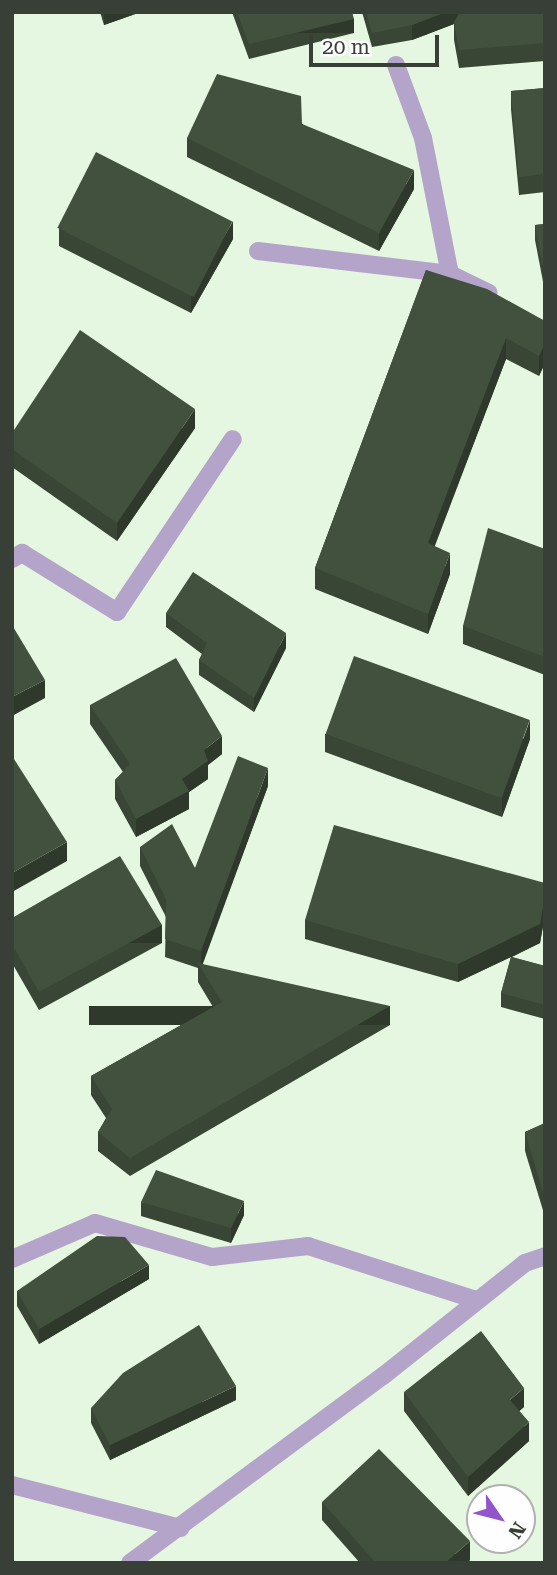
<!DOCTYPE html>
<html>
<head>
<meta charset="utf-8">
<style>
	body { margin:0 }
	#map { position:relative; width:557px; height:1575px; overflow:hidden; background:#e5f7e0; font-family:"Roboto Serif",serif }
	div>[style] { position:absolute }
	.lane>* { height:18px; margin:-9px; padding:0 9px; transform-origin:9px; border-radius:9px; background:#b4a4c9 }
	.street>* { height:18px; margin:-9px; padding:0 9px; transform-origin:9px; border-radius:9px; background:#b4a4c9 }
	.wall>* { inset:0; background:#394635 }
	.shaded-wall>* { inset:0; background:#2e392b; transform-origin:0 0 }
	.building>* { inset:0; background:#42513e; transform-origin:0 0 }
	span { translate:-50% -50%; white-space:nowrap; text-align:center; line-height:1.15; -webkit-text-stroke:7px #fefefe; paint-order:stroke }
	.frame { position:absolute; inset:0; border:14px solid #383f36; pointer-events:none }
	.north { position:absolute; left:466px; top:1484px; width:70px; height:70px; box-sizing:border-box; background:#fefefe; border:2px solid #afb2ae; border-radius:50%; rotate:125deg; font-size:19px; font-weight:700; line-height:28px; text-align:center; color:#383f36 }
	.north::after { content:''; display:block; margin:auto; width:24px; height:32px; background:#9255cc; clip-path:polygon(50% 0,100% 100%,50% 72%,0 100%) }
	.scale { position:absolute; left:309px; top:35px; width:130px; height:32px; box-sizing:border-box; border:4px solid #383f36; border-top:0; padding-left:9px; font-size:21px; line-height:24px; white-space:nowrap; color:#383f36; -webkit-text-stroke:5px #fefefe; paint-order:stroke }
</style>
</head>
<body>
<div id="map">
	<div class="lane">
		<i style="left:258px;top:251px;width:193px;rotate:6.8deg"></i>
	</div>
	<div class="street">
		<i style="left:396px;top:65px;width:78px;rotate:69.7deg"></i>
		<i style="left:423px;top:138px;width:139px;rotate:78.8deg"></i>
		<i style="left:450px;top:274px;width:43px;rotate:26deg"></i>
		<i style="left:12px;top:559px;width:12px;rotate:-31deg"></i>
		<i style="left:22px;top:553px;width:112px;rotate:31.8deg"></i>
		<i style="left:117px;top:612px;width:208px;rotate:-56.2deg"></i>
		<i style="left:12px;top:1259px;width:90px;rotate:-23.4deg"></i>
		<i style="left:95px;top:1223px;width:122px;rotate:16.2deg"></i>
		<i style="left:212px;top:1257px;width:97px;rotate:-6.5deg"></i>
		<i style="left:308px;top:1246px;width:176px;rotate:17.8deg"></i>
		<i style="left:12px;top:1485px;width:174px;rotate:14.3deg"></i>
		<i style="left:130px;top:1563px;width:315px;rotate:-36.5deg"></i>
		<i style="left:383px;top:1376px;width:181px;rotate:-38.5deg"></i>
		<i style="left:525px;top:1263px;width:21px;rotate:-19deg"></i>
	</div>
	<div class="wall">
		<i style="clip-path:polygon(100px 12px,141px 12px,104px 25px)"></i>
		<i style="clip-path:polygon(232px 12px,352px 12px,354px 33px,249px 59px)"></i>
		<i style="clip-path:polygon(362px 12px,545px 12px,545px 61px,459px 68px,454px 40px,454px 24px,412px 40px,372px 47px)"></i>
		<i style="clip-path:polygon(545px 88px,545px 192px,519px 195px,511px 109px,511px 91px)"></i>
		<i style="clip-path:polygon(302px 124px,414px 189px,379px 251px,187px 157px,187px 138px)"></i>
		<i style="clip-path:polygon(545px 224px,545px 292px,535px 240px,535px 225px)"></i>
		<i style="clip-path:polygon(59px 228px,233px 239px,191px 313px,59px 246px)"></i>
		<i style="clip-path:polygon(426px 270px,545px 321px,545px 363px,539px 376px,506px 359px,434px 546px,450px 574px,428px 634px,315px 589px,315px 568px)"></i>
		<i style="clip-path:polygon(195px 428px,117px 541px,12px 467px,12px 433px)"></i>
		<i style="clip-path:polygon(545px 549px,545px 675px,463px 644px,463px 626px)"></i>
		<i style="clip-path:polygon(166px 613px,286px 648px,254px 712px,199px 675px,199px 660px,202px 654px,166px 627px)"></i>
		<i style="clip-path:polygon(90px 705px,222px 754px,208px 765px,208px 779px,189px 792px,189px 809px,136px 837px,115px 799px,115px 780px,123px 772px,90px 724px)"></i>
		<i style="clip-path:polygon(325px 734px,530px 739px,502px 817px,325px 752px)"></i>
		<i style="clip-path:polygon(268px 786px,202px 964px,390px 1025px,130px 1176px,98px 1151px,98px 1132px,106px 1118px,91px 1095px,91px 1076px,213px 1007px,198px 982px,198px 968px,165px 957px,166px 917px,140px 866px,140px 847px,195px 868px)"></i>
		<i style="clip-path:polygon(545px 883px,545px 915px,540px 943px,512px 957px,545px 966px,545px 1019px,501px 1007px,501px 993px,511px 957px,458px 982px,305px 939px,305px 920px)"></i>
		<i style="clip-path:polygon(12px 918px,162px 943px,39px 1010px,12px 963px)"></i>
		<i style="clip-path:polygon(545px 1123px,545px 1217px,525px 1151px,525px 1132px)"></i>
		<i style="clip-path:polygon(141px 1202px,244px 1215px,231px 1243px,141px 1216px)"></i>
		<i style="clip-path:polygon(149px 1279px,39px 1344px,17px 1306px,17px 1291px)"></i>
		<i style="clip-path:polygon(404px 1392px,524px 1407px,519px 1411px,529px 1441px,468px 1496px,404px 1411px)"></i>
		<i style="clip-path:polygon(236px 1400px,110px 1460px,91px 1423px,91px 1408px)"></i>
		<i style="clip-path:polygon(322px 1502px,470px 1560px,466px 1563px,360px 1563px,322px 1520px)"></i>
	</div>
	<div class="shaded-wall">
		<i style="clip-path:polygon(104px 12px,141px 12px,104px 25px)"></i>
		<i style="clip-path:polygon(446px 12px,467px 12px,467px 19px,412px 40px,412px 25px)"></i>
		<i style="left:354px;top:19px;width:14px;height:108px;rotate:90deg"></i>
		<i style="clip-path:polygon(414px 170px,414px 189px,379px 251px,379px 233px)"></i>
		<i style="clip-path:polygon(233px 221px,233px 239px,191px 313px,191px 295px)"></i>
		<i style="clip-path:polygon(506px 338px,506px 359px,428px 564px,428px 543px)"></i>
		<i style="clip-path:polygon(545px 343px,545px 363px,539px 376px,539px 356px)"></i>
		<i style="clip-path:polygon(195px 409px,195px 428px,117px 541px,117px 523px)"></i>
		<i style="clip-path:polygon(450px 553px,450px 574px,428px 634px,428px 614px)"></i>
		<i style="clip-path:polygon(286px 633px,286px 648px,254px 712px,254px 698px)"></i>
		<i style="clip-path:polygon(45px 680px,45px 698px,12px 716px,12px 697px)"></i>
		<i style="clip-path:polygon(530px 720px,530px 739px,502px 817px,502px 798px)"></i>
		<i style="clip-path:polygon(222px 736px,222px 754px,208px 765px,208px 779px,189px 792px,189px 809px,136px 837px,136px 819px,182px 779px,204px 750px)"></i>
		<i style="clip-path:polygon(268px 768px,268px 786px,201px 969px,201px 951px)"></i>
		<i style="clip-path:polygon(67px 842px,67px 861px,12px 892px,12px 873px)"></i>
		<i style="clip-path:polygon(545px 896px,545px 915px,540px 943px,458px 982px,458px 964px)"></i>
		<i style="left:162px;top:925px;width:18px;height:140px;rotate:90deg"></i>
		<i style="left:390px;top:1006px;width:19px;height:301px;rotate:90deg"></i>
		<i style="clip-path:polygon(244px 1201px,244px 1215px,231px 1243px,231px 1228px)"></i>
		<i style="clip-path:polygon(149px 1265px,149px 1279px,39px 1344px,39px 1329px)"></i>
		<i style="clip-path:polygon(236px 1386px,236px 1400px,110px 1460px,110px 1445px)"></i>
		<i style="clip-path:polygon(524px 1388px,524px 1407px,510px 1419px,510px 1400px)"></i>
		<i style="clip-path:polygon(529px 1422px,529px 1441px,468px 1496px,468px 1477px)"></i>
		<i style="clip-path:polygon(470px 1541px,470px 1560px,466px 1563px,445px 1563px)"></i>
	</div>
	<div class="building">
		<i style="clip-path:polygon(237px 12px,352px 12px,354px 19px,249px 44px)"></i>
		<i style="clip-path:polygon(366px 12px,446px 12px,412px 25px,372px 33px)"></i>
		<i style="clip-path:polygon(460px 12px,545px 12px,545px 43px,459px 50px,454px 22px)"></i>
		<i style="clip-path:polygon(217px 74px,301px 96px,302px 124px,414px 170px,379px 233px,187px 138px)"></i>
		<i style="clip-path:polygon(545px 88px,545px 174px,519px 177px,511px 91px)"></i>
		<i style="left:96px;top:152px;width:153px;height:85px;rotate:27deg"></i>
		<i style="clip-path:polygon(545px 224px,545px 278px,535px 225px)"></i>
		<i style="clip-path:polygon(426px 270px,487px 289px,545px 321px,545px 343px,539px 356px,506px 338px,428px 543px,450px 553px,428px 614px,315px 568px)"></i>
		<i style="clip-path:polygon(80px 330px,195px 409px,117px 523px,12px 449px,12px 433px)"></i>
		<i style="clip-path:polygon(488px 528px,545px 549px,545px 657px,463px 626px)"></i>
		<i style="clip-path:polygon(193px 572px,286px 633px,254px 698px,199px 660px,207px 643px,166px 613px)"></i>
		<i style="clip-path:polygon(12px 625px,45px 680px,12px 697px)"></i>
		<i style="left:354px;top:656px;width:187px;height:83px;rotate:20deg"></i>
		<i style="clip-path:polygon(176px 658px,222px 736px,204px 750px,208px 761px,182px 779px,189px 791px,136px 819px,115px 780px,130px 764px,90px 705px)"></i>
		<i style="clip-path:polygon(238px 756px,268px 768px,201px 951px,165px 939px,166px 899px,140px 847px,172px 824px,195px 868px)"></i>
		<i style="clip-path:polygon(14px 759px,67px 842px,12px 873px,12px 760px)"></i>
		<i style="clip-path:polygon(334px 825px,545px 883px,545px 896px,540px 924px,458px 964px,305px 920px)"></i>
		<i style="clip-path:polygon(120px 856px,162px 925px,39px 992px,12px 944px,12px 918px)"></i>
		<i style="clip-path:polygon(511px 957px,545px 966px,545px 1005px,501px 993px)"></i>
		<i style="clip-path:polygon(198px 963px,390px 1006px,130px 1158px,98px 1132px,112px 1109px,91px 1076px,222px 1002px)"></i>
		<i style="clip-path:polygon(545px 1123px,545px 1199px,525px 1132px)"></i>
		<i style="clip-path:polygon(156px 1170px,244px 1201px,231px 1228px,141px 1202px)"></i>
		<i style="clip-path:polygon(97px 1236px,125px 1237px,149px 1265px,39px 1329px,17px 1291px)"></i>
		<i style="clip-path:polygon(199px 1325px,236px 1386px,110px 1445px,91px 1408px,123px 1373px)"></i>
		<i style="clip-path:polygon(481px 1331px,524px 1388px,510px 1400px,529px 1422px,468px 1477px,404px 1392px)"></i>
		<i style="clip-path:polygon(379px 1449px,470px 1541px,445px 1563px,376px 1563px,322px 1502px)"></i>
	</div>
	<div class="frame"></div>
	<div class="north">N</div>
	<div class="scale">20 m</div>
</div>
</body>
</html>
